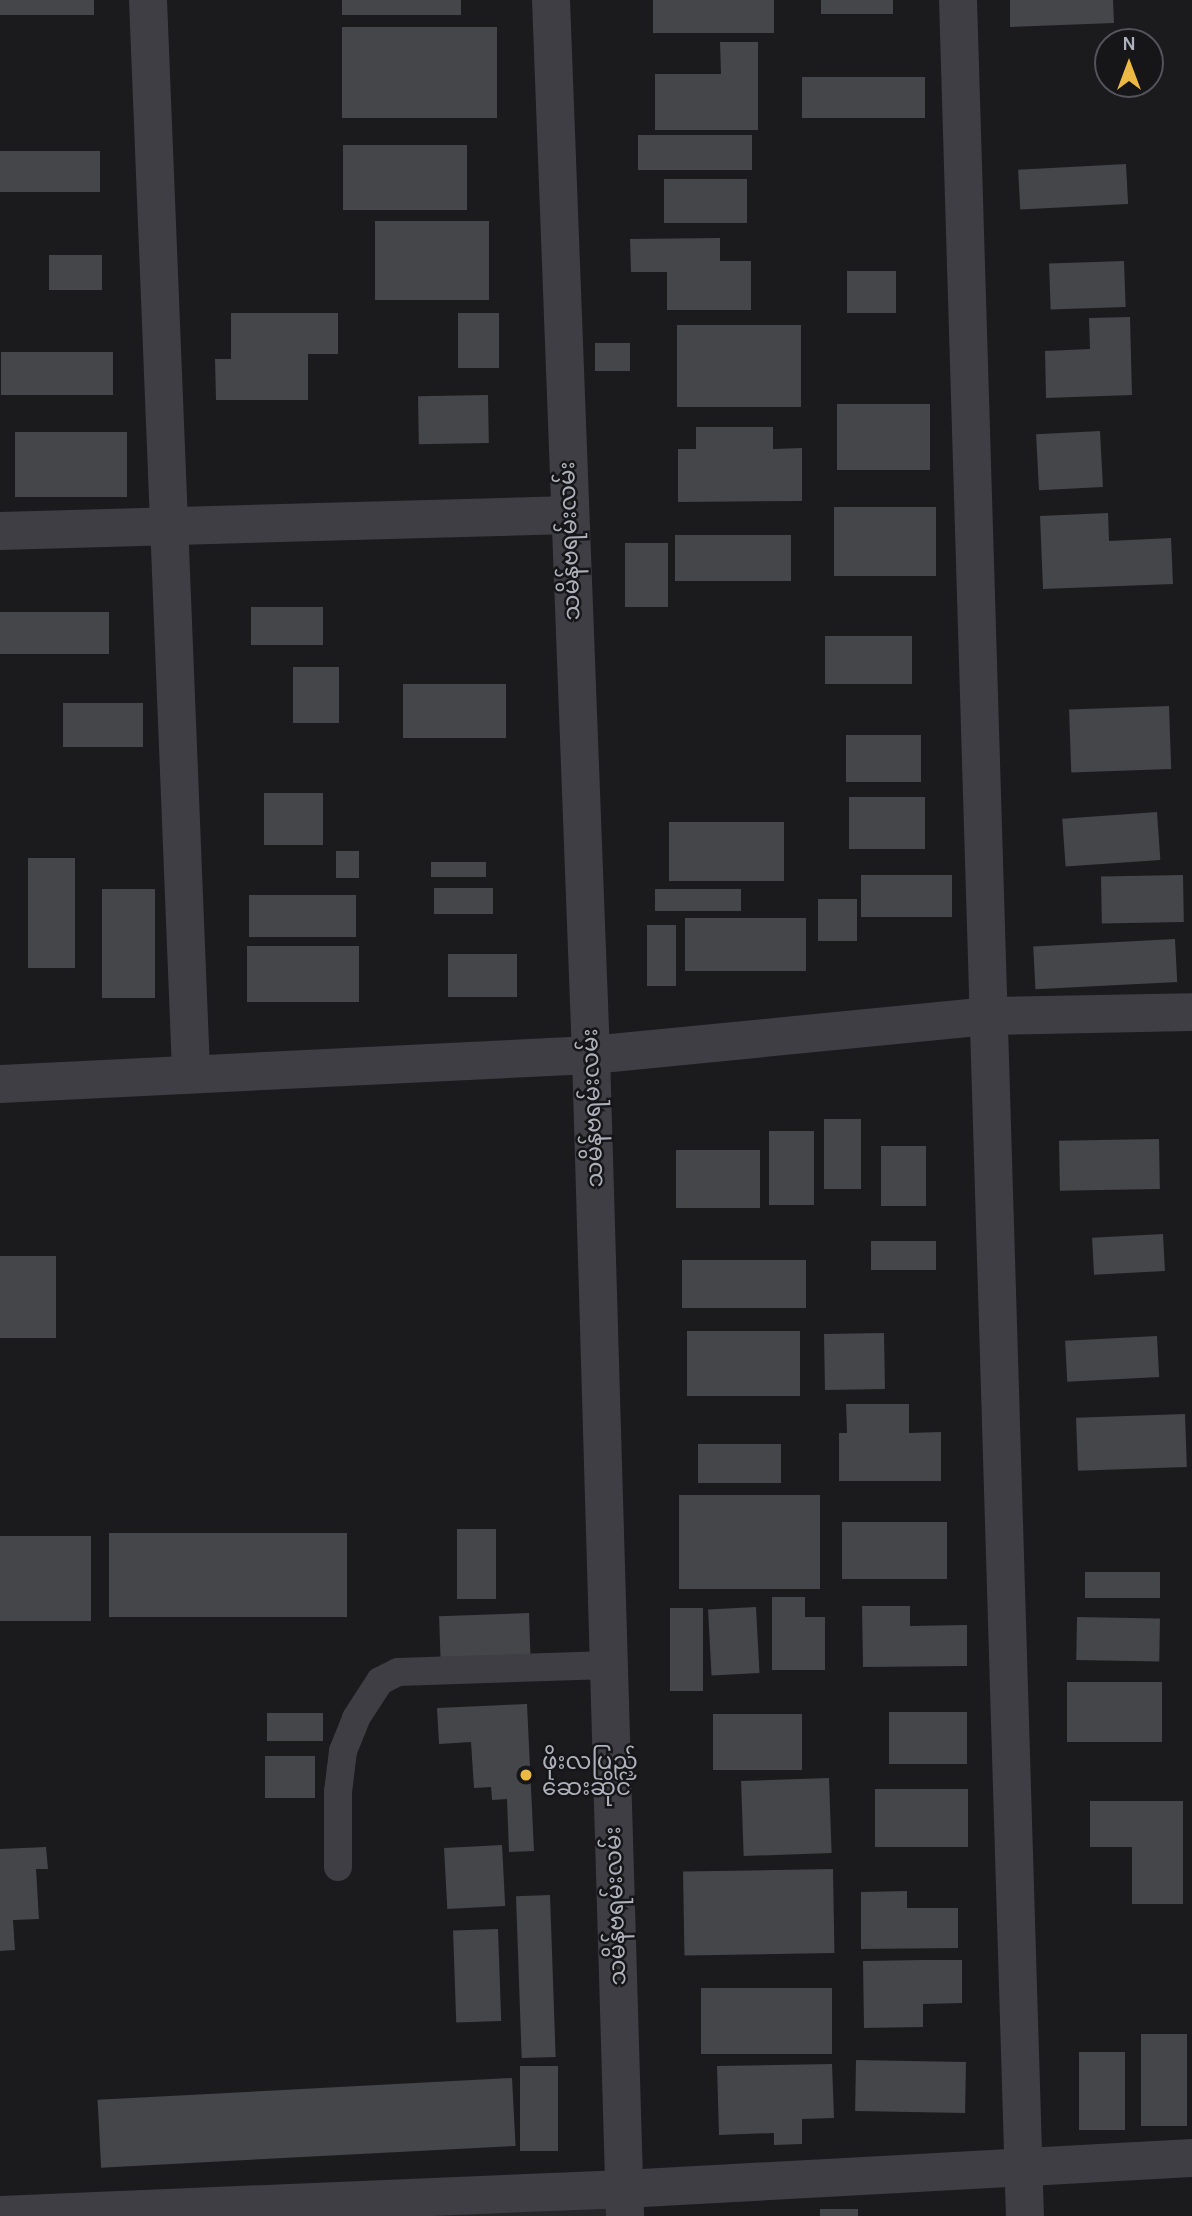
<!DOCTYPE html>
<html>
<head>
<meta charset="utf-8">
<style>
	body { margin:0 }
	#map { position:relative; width:1192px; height:2216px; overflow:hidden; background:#1b1a1d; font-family:Karla,"Noto Sans Myanmar",sans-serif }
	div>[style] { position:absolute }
	.built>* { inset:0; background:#27272a }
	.building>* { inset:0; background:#45464a; transform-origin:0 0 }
	.service>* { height:28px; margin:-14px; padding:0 14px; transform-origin:14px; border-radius:14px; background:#3e3e44 }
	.minor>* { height:38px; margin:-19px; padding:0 19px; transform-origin:19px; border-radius:19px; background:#3e3e44 }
	.dots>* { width:19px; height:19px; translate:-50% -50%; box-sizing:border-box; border:4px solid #161518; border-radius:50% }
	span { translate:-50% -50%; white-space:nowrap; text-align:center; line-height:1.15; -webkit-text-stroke:5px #161518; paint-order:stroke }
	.street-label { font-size:23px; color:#aeb1bb }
	.poi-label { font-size:23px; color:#aeb1bb }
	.left { translate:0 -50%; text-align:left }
	.north { position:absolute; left:1094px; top:28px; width:70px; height:70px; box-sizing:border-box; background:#161518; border:2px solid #535359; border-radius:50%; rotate:0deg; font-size:19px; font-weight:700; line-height:28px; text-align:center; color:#aeb1bb }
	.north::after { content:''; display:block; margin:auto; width:24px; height:32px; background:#ebb944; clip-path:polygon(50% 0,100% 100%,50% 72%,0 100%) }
</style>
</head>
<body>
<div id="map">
	<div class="built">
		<i style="clip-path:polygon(609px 2201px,610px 2216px,212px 2216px)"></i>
	</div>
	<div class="building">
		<i style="left:0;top:0;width:94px;height:15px"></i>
		<i style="left:342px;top:0;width:119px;height:15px"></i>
		<i style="left:653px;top:0;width:121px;height:33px"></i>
		<i style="left:821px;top:0;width:72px;height:14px"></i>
		<i style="clip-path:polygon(1010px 0,1113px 0,1114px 23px,1010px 27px)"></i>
		<i style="left:342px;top:27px;width:155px;height:91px"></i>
		<i style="clip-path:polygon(720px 42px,758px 42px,758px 130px,655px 130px,655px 74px,721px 74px)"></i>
		<i style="left:925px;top:77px;width:41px;height:123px;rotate:90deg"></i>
		<i style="left:752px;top:135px;width:35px;height:114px;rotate:90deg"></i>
		<i style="left:343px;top:145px;width:124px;height:65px"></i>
		<i style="left:0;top:151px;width:100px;height:41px"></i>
		<i style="left:1126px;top:164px;width:40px;height:108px;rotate:87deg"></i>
		<i style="left:664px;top:179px;width:83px;height:44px"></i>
		<i style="left:489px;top:221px;width:79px;height:114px;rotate:90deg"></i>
		<i style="clip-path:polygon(720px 238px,720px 261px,751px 261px,751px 310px,667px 310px,667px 272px,631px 272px,630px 239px)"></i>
		<i style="left:49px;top:255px;width:53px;height:35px"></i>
		<i style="left:1124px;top:261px;width:46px;height:75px;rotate:88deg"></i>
		<i style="left:847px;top:271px;width:49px;height:42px"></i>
		<i style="clip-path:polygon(231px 313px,338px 313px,338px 354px,308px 354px,308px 400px,216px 400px,215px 359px,231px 359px)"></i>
		<i style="left:458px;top:313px;width:41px;height:55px"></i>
		<i style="clip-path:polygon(1130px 317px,1132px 395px,1046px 398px,1045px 351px,1090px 349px,1089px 318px)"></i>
		<i style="left:677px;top:325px;width:124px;height:82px"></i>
		<i style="left:595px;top:343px;width:35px;height:28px"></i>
		<i style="left:1px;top:352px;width:112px;height:43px"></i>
		<i style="left:488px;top:395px;width:48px;height:70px;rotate:89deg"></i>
		<i style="left:837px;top:404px;width:93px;height:66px"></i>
		<i style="clip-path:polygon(696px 427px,773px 427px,773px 449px,802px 448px,802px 501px,678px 502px,678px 449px,696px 449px)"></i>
		<i style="left:1100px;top:431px;width:56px;height:64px;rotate:87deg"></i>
		<i style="left:15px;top:432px;width:112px;height:65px"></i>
		<i style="left:834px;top:507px;width:102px;height:69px"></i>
		<i style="clip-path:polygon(1108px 513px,1109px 541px,1171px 538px,1173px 584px,1043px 589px,1040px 516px)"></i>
		<i style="left:791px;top:535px;width:46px;height:116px;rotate:90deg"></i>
		<i style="left:625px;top:543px;width:43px;height:64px"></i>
		<i style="left:251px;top:607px;width:72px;height:38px"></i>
		<i style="left:109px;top:612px;width:42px;height:109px;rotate:90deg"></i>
		<i style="left:912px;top:636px;width:48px;height:87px;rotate:90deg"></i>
		<i style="left:293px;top:667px;width:46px;height:56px"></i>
		<i style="left:403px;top:684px;width:103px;height:54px"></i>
		<i style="left:143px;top:703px;width:44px;height:80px;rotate:90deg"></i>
		<i style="left:1169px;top:706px;width:63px;height:100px;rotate:88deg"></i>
		<i style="left:846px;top:735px;width:75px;height:47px"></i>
		<i style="left:264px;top:793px;width:59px;height:52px"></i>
		<i style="left:849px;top:797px;width:76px;height:52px"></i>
		<i style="left:1157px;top:812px;width:48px;height:95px;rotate:86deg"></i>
		<i style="left:669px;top:822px;width:115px;height:59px"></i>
		<i style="left:336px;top:851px;width:23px;height:27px"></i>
		<i style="left:28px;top:858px;width:47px;height:110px"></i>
		<i style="left:486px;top:862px;width:15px;height:55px;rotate:90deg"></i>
		<i style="left:952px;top:875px;width:42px;height:91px;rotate:90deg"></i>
		<i style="left:1183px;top:875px;width:47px;height:82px;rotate:89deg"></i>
		<i style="left:434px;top:888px;width:59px;height:26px"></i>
		<i style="left:102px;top:889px;width:53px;height:109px"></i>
		<i style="left:655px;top:889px;width:86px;height:22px"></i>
		<i style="left:356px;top:895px;width:42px;height:107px;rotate:90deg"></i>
		<i style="left:818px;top:899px;width:39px;height:42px"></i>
		<i style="left:685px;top:918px;width:121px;height:53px"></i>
		<i style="left:647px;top:925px;width:29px;height:61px"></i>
		<i style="left:1175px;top:939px;width:43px;height:142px;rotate:87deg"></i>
		<i style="left:359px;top:946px;width:56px;height:112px;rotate:90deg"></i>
		<i style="left:448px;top:954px;width:69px;height:43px"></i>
		<i style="left:861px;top:1119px;width:70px;height:37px;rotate:90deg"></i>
		<i style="left:769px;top:1131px;width:45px;height:74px"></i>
		<i style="left:1159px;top:1139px;width:50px;height:100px;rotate:89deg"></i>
		<i style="left:881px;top:1146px;width:45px;height:60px"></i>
		<i style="left:676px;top:1150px;width:84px;height:58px"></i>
		<i style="left:1163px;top:1234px;width:37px;height:71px;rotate:87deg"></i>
		<i style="left:871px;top:1241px;width:65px;height:29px"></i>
		<i style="left:0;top:1256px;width:56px;height:82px"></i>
		<i style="left:682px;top:1260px;width:124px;height:48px"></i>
		<i style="left:800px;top:1331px;width:65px;height:113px;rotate:90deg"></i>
		<i style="left:884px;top:1333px;width:56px;height:60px;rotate:89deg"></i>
		<i style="left:1157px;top:1336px;width:41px;height:92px;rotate:87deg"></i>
		<i style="clip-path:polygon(846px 1404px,909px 1404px,909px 1433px,941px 1432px,941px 1481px,839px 1481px,839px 1433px,847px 1433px)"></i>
		<i style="left:1185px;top:1414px;width:53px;height:109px;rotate:88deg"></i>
		<i style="left:698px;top:1444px;width:83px;height:39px"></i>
		<i style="left:820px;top:1495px;width:94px;height:141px;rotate:90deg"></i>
		<i style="left:947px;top:1522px;width:57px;height:105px;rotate:90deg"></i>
		<i style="left:457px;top:1529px;width:39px;height:70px"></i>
		<i style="left:347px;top:1533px;width:84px;height:238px;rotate:90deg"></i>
		<i style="left:91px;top:1536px;width:85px;height:91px;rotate:90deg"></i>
		<i style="left:1160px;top:1572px;width:26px;height:75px;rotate:90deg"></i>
		<i style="clip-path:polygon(772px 1597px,805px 1597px,805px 1617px,825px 1617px,825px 1670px,772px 1670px)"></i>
		<i style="clip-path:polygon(862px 1606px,910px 1606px,910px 1626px,967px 1625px,967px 1666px,863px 1667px)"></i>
		<i style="left:756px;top:1607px;width:66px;height:48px;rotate:87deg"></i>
		<i style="left:670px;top:1608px;width:33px;height:83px"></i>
		<i style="left:529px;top:1613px;width:47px;height:90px;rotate:88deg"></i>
		<i style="left:1077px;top:1617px;width:83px;height:43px;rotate:1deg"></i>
		<i style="left:1067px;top:1682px;width:95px;height:60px"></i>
		<i style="clip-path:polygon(527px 1704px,534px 1851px,509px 1852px,507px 1799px,492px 1800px,491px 1787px,474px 1788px,471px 1742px,439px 1744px,437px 1708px)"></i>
		<i style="left:889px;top:1712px;width:78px;height:52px"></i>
		<i style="left:323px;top:1713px;width:28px;height:56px;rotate:90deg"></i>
		<i style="left:802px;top:1714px;width:56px;height:89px;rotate:90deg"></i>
		<i style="left:265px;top:1756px;width:50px;height:42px"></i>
		<i style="left:829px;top:1778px;width:75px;height:88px;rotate:88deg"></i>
		<i style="left:968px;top:1789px;width:58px;height:93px;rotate:90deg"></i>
		<i style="clip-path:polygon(1090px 1801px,1183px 1801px,1183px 1904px,1132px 1904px,1132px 1847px,1090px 1847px)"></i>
		<i style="left:502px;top:1845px;width:61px;height:58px;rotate:87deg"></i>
		<i style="clip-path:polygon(46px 1847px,48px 1869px,36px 1869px,39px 1919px,13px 1920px,15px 1950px,0 1951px,0 1849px)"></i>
		<i style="left:833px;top:1869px;width:84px;height:150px;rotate:89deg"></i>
		<i style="clip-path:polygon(907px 1891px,907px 1908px,958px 1908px,958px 1948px,861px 1949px,861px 1892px)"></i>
		<i style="left:550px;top:1895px;width:162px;height:34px;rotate:88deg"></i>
		<i style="left:498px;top:1929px;width:92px;height:45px;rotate:88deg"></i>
		<i style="clip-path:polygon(922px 1960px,962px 1960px,962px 2003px,923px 2004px,923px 2027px,864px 2028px,863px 1961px)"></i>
		<i style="left:701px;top:1988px;width:131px;height:66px"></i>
		<i style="left:1141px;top:2034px;width:46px;height:92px"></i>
		<i style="left:1079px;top:2052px;width:46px;height:78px"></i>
		<i style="left:856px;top:2060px;width:110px;height:51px;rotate:1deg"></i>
		<i style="clip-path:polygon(832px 2064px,834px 2118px,802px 2119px,802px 2144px,774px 2145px,774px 2133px,719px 2135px,717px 2066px)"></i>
		<i style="left:520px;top:2066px;width:38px;height:85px"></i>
		<i style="left:512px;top:2078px;width:68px;height:415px;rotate:87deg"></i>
		<i style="left:820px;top:2209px;width:38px;height:7px"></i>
	</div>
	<div class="service">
		<i style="left:338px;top:1867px;width:75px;rotate:-90deg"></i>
		<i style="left:338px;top:1792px;width:41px;rotate:-83deg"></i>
		<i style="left:343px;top:1751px;width:35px;rotate:-68deg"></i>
		<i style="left:356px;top:1718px;width:44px;rotate:-57deg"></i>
		<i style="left:380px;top:1681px;width:20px;rotate:-27deg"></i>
		<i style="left:398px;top:1672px;width:211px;rotate:-1.9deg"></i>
	</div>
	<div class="minor">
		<i style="left:148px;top:0;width:1073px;rotate:87.7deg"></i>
		<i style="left:551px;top:0;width:1056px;rotate:87.83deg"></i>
		<i style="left:591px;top:1055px;width:1161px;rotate:88.32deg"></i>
		<i style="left:958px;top:0;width:2217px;rotate:88.27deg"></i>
		<i style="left:0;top:531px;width:569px;rotate:-1.61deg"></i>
		<i style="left:0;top:1084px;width:592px;rotate:-2.81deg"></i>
		<i style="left:591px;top:1055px;width:401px;rotate:-5.6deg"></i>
		<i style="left:990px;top:1016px;width:202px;rotate:-1.1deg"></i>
		<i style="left:0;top:2215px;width:625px;rotate:-2.39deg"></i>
		<i style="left:624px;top:2189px;width:569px;rotate:-3.12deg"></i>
	</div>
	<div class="dots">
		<i style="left:526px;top:1775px;background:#ebb944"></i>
	</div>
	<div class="street-label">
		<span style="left:570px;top:541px;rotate:-92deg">သမိန်ဗရမ်းလမ်း</span>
		<span style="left:593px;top:1108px;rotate:-92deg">သမိန်ဗရမ်းလမ်း</span>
		<span style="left:616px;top:1906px;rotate:-92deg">သမိန်ဗရမ်းလမ်း</span>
	</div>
	<div class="poi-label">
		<span class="left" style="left:542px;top:1775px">ဖိုးလပြည့်<br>ဆေးဆိုင်</span>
	</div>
	<div class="north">N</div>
</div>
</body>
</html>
